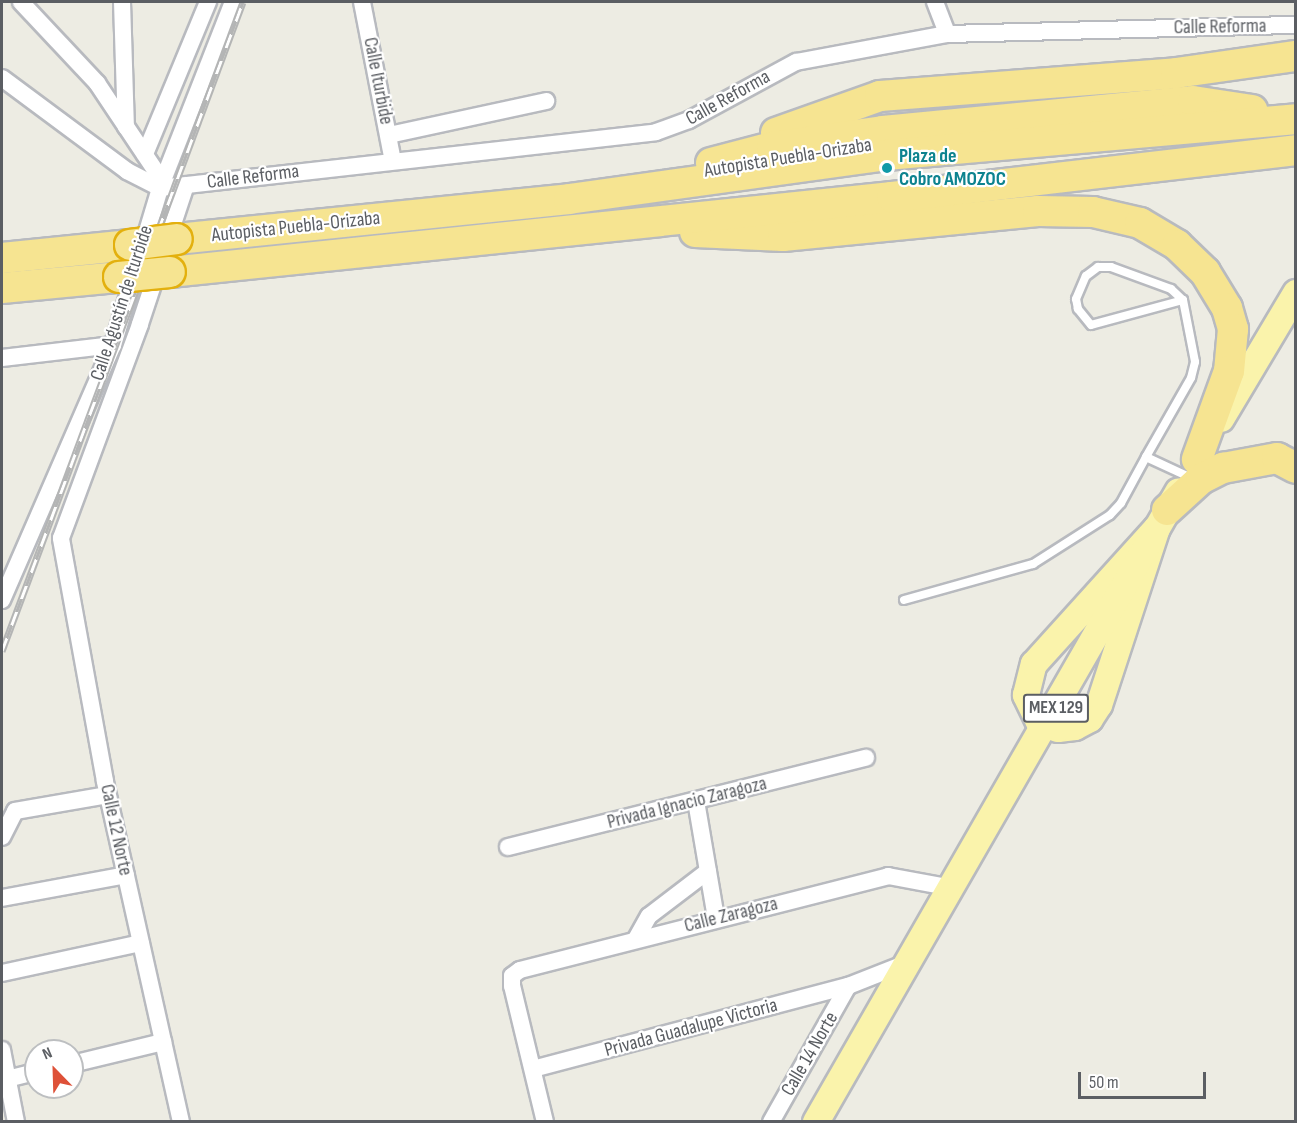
<!DOCTYPE html>
<html>
<head>
<meta charset="utf-8">
<style>
	body { margin:0 }
	#map { position:relative; width:1297px; height:1123px; overflow:hidden; background:#edece3; font-family:"Sofia Sans Condensed",sans-serif }
	div>[style] { position:absolute }
	.roads { filter:drop-shadow(2px 0 #b8babf) drop-shadow(-2px 0 #b8babf) drop-shadow(0 2px #b8babf) drop-shadow(0 -2px #b8babf) }
	.service>* { height:8px; margin:-4px; padding:0 4px; transform-origin:4px; border-radius:4px; background:#fff }
	.minor>* { height:16px; margin:-8px; padding:0 8px; transform-origin:8px; border-radius:8px; background:#fff }
	.primary>* { height:26px; margin:-13px; padding:0 13px; transform-origin:13px; border-radius:13px; background:#faf3ab }
	.motorway>* { height:30px; margin:-15px; padding:0 15px; transform-origin:15px; border-radius:15px; background:#f6e491 }
	.rail>* { height:7px; margin-top:-3.5px; transform-origin:0; background:repeating-linear-gradient(90deg,#fff 0 14px,#b4b5b5 0 28px); box-sizing:border-box; border-block:2px solid #b4b5b5 }
	.bridges { filter:drop-shadow(2px 0 #e3b00e) drop-shadow(-2px 0 #e3b00e) drop-shadow(0 2px #e3b00e) drop-shadow(0 -2px #e3b00e) }
	.motorway-bridge>* { height:30px; margin:-15px; padding:0 15px; transform-origin:15px; border-radius:15px; background:#f6e491 }
	.dots>* { width:16px; height:16px; translate:-50% -50%; box-sizing:border-box; border:3px solid #fff; border-radius:50% }
	span { translate:-50% -50%; white-space:nowrap; text-align:center; line-height:1.15; -webkit-text-stroke:4.5px #fff; paint-order:stroke }
	.shield-label span { padding:2px 4px; background:#fff; border:2px solid; border-radius:4px; -webkit-text-stroke-width:0 }
	.shield-label { font-size:18px; color:#5b5e63; font-weight:700 }
	.street-label { font-size:20px; color:#5b5e63 }
	.culture-label { font-size:20px; color:#0d838f; font-weight:700 }
	.left { translate:0 -50%; text-align:left }
	.frame { position:absolute; inset:0; border:3px solid #5b5e63; pointer-events:none }
	.north { position:absolute; left:24px; top:1039px; width:60px; height:60px; box-sizing:border-box; background:#fff; border:2px solid #bdbfc1; border-radius:50%; rotate:337deg; font-size:16px; font-weight:700; line-height:24px; text-align:center; color:#5b5e63 }
	.north::after { content:''; display:block; margin:auto; width:21px; height:27px; background:#de5138; clip-path:polygon(50% 0,100% 100%,50% 72%,0 100%) }
	.scale { position:absolute; left:1078px; top:1072px; width:128px; height:27px; box-sizing:border-box; border:3px solid #5b5e63; border-top:0; padding-left:8px; font-size:18px; line-height:21px; white-space:nowrap; color:#5b5e63; -webkit-text-stroke:4px #fff; paint-order:stroke }
</style>
</head>
<body>
<div id="map">
	<div class="roads">
		<div class="service">
			<i style="left:1183px;top:300px;width:95px;rotate:164.8deg"></i>
			<i style="left:1091px;top:325px;width:21px;rotate:-129deg"></i>
			<i style="left:1078px;top:309px;width:10px;rotate:-101deg"></i>
			<i style="left:1076px;top:299px;width:25px;rotate:-67deg"></i>
			<i style="left:1086px;top:276px;width:15px;rotate:-37deg"></i>
			<i style="left:1098px;top:267px;width:13px"></i>
			<i style="left:1111px;top:267px;width:64px;rotate:20.1deg"></i>
			<i style="left:1171px;top:289px;width:16px;rotate:43deg"></i>
			<i style="left:1183px;top:300px;width:63px;rotate:79deg"></i>
			<i style="left:1195px;top:362px;width:16px;rotate:104deg"></i>
			<i style="left:1191px;top:378px;width:91px;rotate:119.7deg"></i>
			<i style="left:1146px;top:457px;width:45px;rotate:24.9deg"></i>
			<i style="left:904px;top:600px;width:134px;rotate:-15.6deg"></i>
			<i style="left:1033px;top:564px;width:91px;rotate:-32.5deg"></i>
			<i style="left:1110px;top:515px;width:16px;rotate:-47deg"></i>
			<i style="left:1121px;top:503px;width:52px;rotate:-61.5deg"></i>
		</div>
		<div class="minor">
			<i style="left:21px;top:2px;width:111px;rotate:46.8deg"></i>
			<i style="left:97px;top:83px;width:119px;rotate:56.3deg"></i>
			<i style="left:122px;top:2px;width:125px;rotate:88.2deg"></i>
			<i style="left:362px;top:2px;width:162px;rotate:79deg"></i>
			<i style="left:935px;top:2px;width:34px;rotate:69deg"></i>
			<i style="left:2px;top:78px;width:156px;rotate:36.6deg"></i>
			<i style="left:127px;top:171px;width:37px;rotate:27deg"></i>
			<i style="left:160px;top:188px;width:499px;rotate:-6.4deg"></i>
			<i style="left:656px;top:132px;width:35px;rotate:-20deg"></i>
			<i style="left:689px;top:120px;width:122px;rotate:-28.5deg"></i>
			<i style="left:796px;top:62px;width:154px;rotate:-10.5deg"></i>
			<i style="left:947px;top:34px;width:349px;rotate:-1.5deg"></i>
			<i style="left:389px;top:135px;width:161px;rotate:-12.2deg"></i>
			<i style="left:145px;top:154px;width:165px;rotate:-67.5deg"></i>
			<i style="left:2px;top:358px;width:112px;rotate:-6.7deg"></i>
			<i style="left:2px;top:600px;width:278px;rotate:-66.5deg"></i>
			<i style="left:113px;top:345px;width:164px;rotate:-73.3deg"></i>
			<i style="left:160px;top:188px;width:200px;rotate:-68.6deg"></i>
			<i style="left:696px;top:801px;width:119px;rotate:80.3deg"></i>
			<i style="left:2px;top:837px;width:29px;rotate:-63deg"></i>
			<i style="left:15px;top:811px;width:94px;rotate:-9.8deg"></i>
			<i style="left:508px;top:847px;width:369px;rotate:-14deg"></i>
			<i style="left:2px;top:898px;width:126px;rotate:-10.5deg"></i>
			<i style="left:636px;top:939px;width:26px;rotate:-61deg"></i>
			<i style="left:649px;top:916px;width:74px;rotate:-37.3deg"></i>
			<i style="left:2px;top:973px;width:142px;rotate:-12.2deg"></i>
			<i style="left:2px;top:1050px;width:73px;rotate:79deg"></i>
			<i style="left:72px;top:1064px;width:94px;rotate:-13.6deg"></i>
			<i style="left:533px;top:1069px;width:326px;rotate:-14.8deg"></i>
			<i style="left:848px;top:986px;width:66px;rotate:-21.5deg"></i>
			<i style="left:7px;top:1079px;width:30px;rotate:-14deg"></i>
			<i style="left:181px;top:1122px;width:349px;rotate:-102.6deg"></i>
			<i style="left:105px;top:781px;width:247px;rotate:-100.3deg"></i>
			<i style="left:61px;top:538px;width:228px;rotate:-69.7deg"></i>
			<i style="left:140px;top:324px;width:146px;rotate:-71.7deg"></i>
			<i style="left:545px;top:1122px;width:140px;rotate:-103.6deg"></i>
			<i style="left:512px;top:986px;width:10px;rotate:-90deg"></i>
			<i style="left:512px;top:976px;width:10px;rotate:-37deg"></i>
			<i style="left:520px;top:970px;width:380px;rotate:-14.3deg"></i>
			<i style="left:888px;top:876px;width:65px;rotate:10.6deg"></i>
			<i style="left:771px;top:1122px;width:156px;rotate:-60.5deg"></i>
		</div>
		<div class="primary">
			<i style="left:1221px;top:419px;width:147px;rotate:-59.2deg"></i>
			<i style="left:1157px;top:528px;width:186px;rotate:108.1deg"></i>
			<i style="left:1099px;top:705px;width:17px;rotate:123deg"></i>
			<i style="left:1090px;top:719px;width:17px;rotate:152deg"></i>
			<i style="left:1075px;top:727px;width:17px;rotate:173deg"></i>
			<i style="left:1058px;top:729px;width:20px;rotate:-160deg"></i>
			<i style="left:1039px;top:722px;width:30px;rotate:-116deg"></i>
			<i style="left:1026px;top:695px;width:32px;rotate:-76deg"></i>
			<i style="left:1034px;top:664px;width:183px;rotate:-47.9deg"></i>
			<i style="left:816px;top:1122px;width:727px;rotate:-60.12deg"></i>
		</div>
		<div class="motorway">
			<i style="left:776px;top:133px;width:110px;rotate:-19.6deg"></i>
			<i style="left:880px;top:96px;width:297px;rotate:-4.4deg"></i>
			<i style="left:1176px;top:73px;width:121px;rotate:-8.1deg"></i>
			<i style="left:711px;top:163px;width:63px;rotate:-14.7deg"></i>
			<i style="left:772px;top:147px;width:112px;rotate:-8.2deg"></i>
			<i style="left:883px;top:131px;width:311px;rotate:-5.5deg"></i>
			<i style="left:1193px;top:101px;width:60px;rotate:8.7deg"></i>
			<i style="left:695px;top:232px;width:88px;rotate:2.6deg"></i>
			<i style="left:783px;top:236px;width:256px;rotate:-5.6deg"></i>
			<i style="left:1038px;top:211px;width:55px;rotate:1deg"></i>
			<i style="left:1093px;top:212px;width:48px;rotate:13.2deg"></i>
			<i style="left:1140px;top:223px;width:43px;rotate:30.7deg"></i>
			<i style="left:1177px;top:245px;width:39px;rotate:44deg"></i>
			<i style="left:1205px;top:272px;width:42px;rotate:58.6deg"></i>
			<i style="left:1227px;top:308px;width:22px;rotate:74deg"></i>
			<i style="left:1233px;top:329px;width:42px;rotate:95.4deg"></i>
			<i style="left:1229px;top:371px;width:94px;rotate:110deg"></i>
			<i style="left:177px;top:239px;width:394px;rotate:-5.8deg"></i>
			<i style="left:569px;top:199px;width:320px;rotate:-7.9deg"></i>
			<i style="left:886px;top:155px;width:412px;rotate:-5deg"></i>
			<i style="left:2px;top:258px;width:129px;rotate:-5.8deg"></i>
			<i style="left:170px;top:272px;width:726px;rotate:-5.93deg"></i>
			<i style="left:892px;top:197px;width:407px;rotate:-6.6deg"></i>
			<i style="left:2px;top:288px;width:118px;rotate:-5.4deg"></i>
			<i style="left:1167px;top:510px;width:46px;rotate:-42.4deg"></i>
			<i style="left:1201px;top:479px;width:25px;rotate:-27deg"></i>
			<i style="left:1223px;top:468px;width:55px;rotate:-10.5deg"></i>
			<i style="left:1277px;top:458px;width:21px;rotate:28deg"></i>
		</div>
	</div>
	<div class="rail">
		<i style="left:2px;top:651px;width:692px;rotate:-69.63deg"></i>
	</div>
	<div class="bridges">
		<div class="motorway-bridge">
			<i style="left:130px;top:245px;width:47px;rotate:-7.3deg"></i>
			<i style="left:119px;top:277px;width:51px;rotate:-5.6deg"></i>
		</div>
	</div>
	<div class="dots">
		<i style="left:887px;top:168px;background:#0f9aa8"></i>
	</div>
	<div class="shield-label">
		<span style="left:1056px;top:708px">MEX 129</span>
	</div>
	<div class="street-label">
		<span style="left:1220px;top:27px;rotate:-1deg">Calle Reforma</span>
		<span style="left:378px;top:81px;rotate:79deg">Calle Iturbide</span>
		<span style="left:728px;top:98px;rotate:-29deg">Calle Reforma</span>
		<span style="left:788px;top:158px;rotate:-9deg">Autopista Puebla-Orizaba</span>
		<span style="left:253px;top:177px;rotate:-7deg">Calle Reforma</span>
		<span style="left:296px;top:227px;rotate:-6deg">Autopista Puebla-Orizaba</span>
		<span style="left:122px;top:303px;rotate:-72deg">Calle Agustín de Iturbide</span>
		<span style="left:687px;top:803px;rotate:-14deg">Privada Ignacio Zaragoza</span>
		<span style="left:116px;top:830px;rotate:78deg">Calle 12 Norte</span>
		<span style="left:731px;top:915px;rotate:-14deg">Calle Zaragoza</span>
		<span style="left:691px;top:1028px;rotate:-15deg">Privada Guadalupe Victoria</span>
		<span style="left:810px;top:1054px;rotate:-60deg">Calle 14 Norte</span>
	</div>
	<div class="culture-label">
		<span class="left" style="left:899px;top:168px">Plaza de<br>Cobro AMOZOC</span>
	</div>
	<div class="frame"></div>
	<div class="north">N</div>
	<div class="scale">50 m</div>
</div>
</body>
</html>
